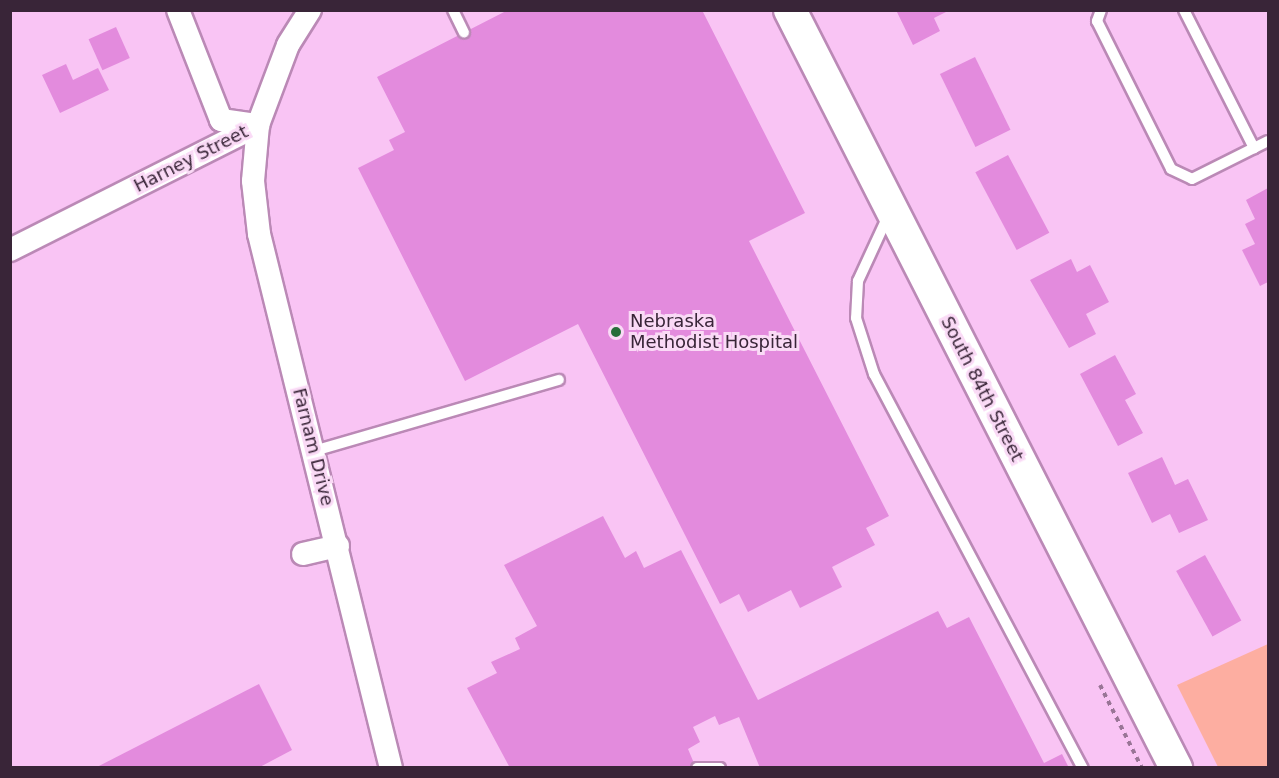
<!DOCTYPE html>
<html>
<head>
<meta charset="utf-8">
<style>
	body { margin:0 }
	#map { position:relative; width:1279px; height:778px; overflow:hidden; background:#f9c4f4; font-family:"DejaVu Sans",sans-serif }
	div>[style] { position:absolute }
	.green>* { inset:0; background:#fdaea1 }
	.building>* { inset:0; background:#e38bdd; transform-origin:0 0 }
	.path>* { height:4px; margin-top:-2px; transform-origin:0; background:repeating-linear-gradient(90deg,#997596 0 4.5px,transparent 0 9px) }
	.roads { filter:drop-shadow(2px 0 #bb89b6) drop-shadow(-2px 0 #bb89b6) drop-shadow(0 2px #bb89b6) drop-shadow(0 -2px #bb89b6) }
	.lane>* { height:10px; margin:-5px; padding:0 5px; transform-origin:5px; border-radius:5px; background:#fff }
	.street>* { height:22px; margin:-11px; padding:0 11px; transform-origin:11px; border-radius:11px; background:#fff }
	.secondary>* { height:32px; margin:-16px; padding:0 16px; transform-origin:16px; border-radius:16px; background:#fff }
	.dots>* { width:16px; height:16px; translate:-50% -50%; box-sizing:border-box; border:3px solid #fadaf6; border-radius:50% }
	span { translate:-50% -50%; white-space:nowrap; text-align:center; line-height:1.15; -webkit-text-stroke:6px #fadaf6; paint-order:stroke }
	.street-label { font-size:18px; color:#392538 }
	.poi-label { font-size:18px; color:#392538 }
	.left { translate:0 -50%; text-align:left }
	.frame { position:absolute; inset:0; border:12px solid #392538; pointer-events:none }
</style>
</head>
<body>
<div id="map">
	<div class="green">
		<i style="clip-path:polygon(1268px 644px,1268px 767px,1218px 767px,1177px 685px)"></i>
	</div>
	<div class="building">
		<i style="clip-path:polygon(508px 10px,702px 10px,805px 213px,749px 241px,889px 516px,866px 528px,875px 545px,832px 567px,842px 587px,800px 608px,791px 590px,748px 612px,739px 594px,720px 604px,578px 324px,465px 381px,358px 168px,394px 150px,389px 140px,405px 132px,377px 77px)"></i>
		<i style="clip-path:polygon(896px 10px,950px 10px,934px 18px,940px 31px,913px 45px)"></i>
		<i style="left:116px;top:27px;width:34px;height:30px;rotate:66deg"></i>
		<i style="left:975px;top:57px;width:81px;height:39px;rotate:64deg"></i>
		<i style="clip-path:polygon(66px 64px,73px 80px,98px 68px,109px 90px,60px 113px,42px 75px)"></i>
		<i style="left:1008px;top:155px;width:88px;height:37px;rotate:62deg"></i>
		<i style="clip-path:polygon(1268px 188px,1268px 282px,1260px 286px,1242px 250px,1255px 244px,1245px 224px,1255px 219px,1246px 200px)"></i>
		<i style="clip-path:polygon(1071px 259px,1077px 272px,1090px 265px,1109px 302px,1086px 314px,1096px 334px,1069px 348px,1030px 280px)"></i>
		<i style="clip-path:polygon(1115px 355px,1136px 394px,1125px 400px,1143px 433px,1118px 446px,1080px 374px)"></i>
		<i style="clip-path:polygon(1162px 457px,1175px 485px,1188px 479px,1208px 520px,1179px 533px,1170px 514px,1152px 523px,1128px 473px)"></i>
		<i style="clip-path:polygon(603px 516px,625px 558px,636px 551px,644px 568px,681px 550px,758px 700px,938px 611px,947px 628px,969px 617px,1044px 763px,1062px 754px,1069px 768px,760px 768px,739px 717px,719px 725px,715px 716px,693px 727px,700px 742px,688px 749px,696px 768px,510px 768px,467px 688px,497px 673px,491px 662px,520px 649px,515px 638px,537px 626px,504px 565px)"></i>
		<i style="left:1205px;top:555px;width:75px;height:33px;rotate:61deg"></i>
		<i style="clip-path:polygon(259px 684px,292px 750px,258px 768px,95px 768px)"></i>
	</div>
	<div class="path">
		<i style="left:1100px;top:685px;width:93px;rotate:63.2deg"></i>
	</div>
	<div class="roads">
		<div class="lane">
			<i style="left:453px;top:10px;width:25px;rotate:64deg"></i>
			<i style="left:1101px;top:10px;width:12px;rotate:110deg"></i>
			<i style="left:1097px;top:21px;width:165px;rotate:63.4deg"></i>
			<i style="left:1171px;top:169px;width:23px;rotate:25deg"></i>
			<i style="left:1192px;top:179px;width:85px;rotate:-26.6deg"></i>
			<i style="left:1184px;top:10px;width:155px;rotate:63.1deg"></i>
			<i style="left:888px;top:216px;width:72px;rotate:114.8deg"></i>
			<i style="left:858px;top:281px;width:37px;rotate:93deg"></i>
			<i style="left:856px;top:318px;width:59px;rotate:72.2deg"></i>
			<i style="left:874px;top:374px;width:446px;rotate:62.1deg"></i>
			<i style="left:314px;top:451px;width:255px;rotate:-16.2deg"></i>
			<i style="left:697px;top:768px;width:23px"></i>
		</div>
		<div class="street">
			<i style="left:178px;top:10px;width:118px;rotate:68.6deg"></i>
			<i style="left:221px;top:120px;width:37px;rotate:8deg"></i>
			<i style="left:310px;top:10px;width:41px;rotate:122.2deg"></i>
			<i style="left:288px;top:45px;width:85px;rotate:110.6deg"></i>
			<i style="left:258px;top:125px;width:56px;rotate:95.1deg"></i>
			<i style="left:253px;top:181px;width:53px;rotate:83.5deg"></i>
			<i style="left:259px;top:234px;width:550px;rotate:76.12deg"></i>
			<i style="left:10px;top:250px;width:278px;rotate:-26.7deg"></i>
			<i style="left:303px;top:554px;width:36px;rotate:-13deg"></i>
		</div>
		<div class="secondary">
			<i style="left:790px;top:10px;width:851px;rotate:63.01deg"></i>
		</div>
	</div>
	<div class="dots">
		<i style="left:616px;top:332px;background:#276e3a"></i>
	</div>
	<div class="street-label">
		<span style="left:191px;top:159px;rotate:-27deg">Harney Street</span>
		<span style="left:982px;top:389px;rotate:63deg">South 84th Street</span>
		<span style="left:313px;top:447px;rotate:76deg">Farnam Drive</span>
	</div>
	<div class="poi-label">
		<span class="left" style="left:630px;top:332px">Nebraska<br>Methodist Hospital</span>
	</div>
	<div class="frame"></div>
</div>
</body>
</html>
